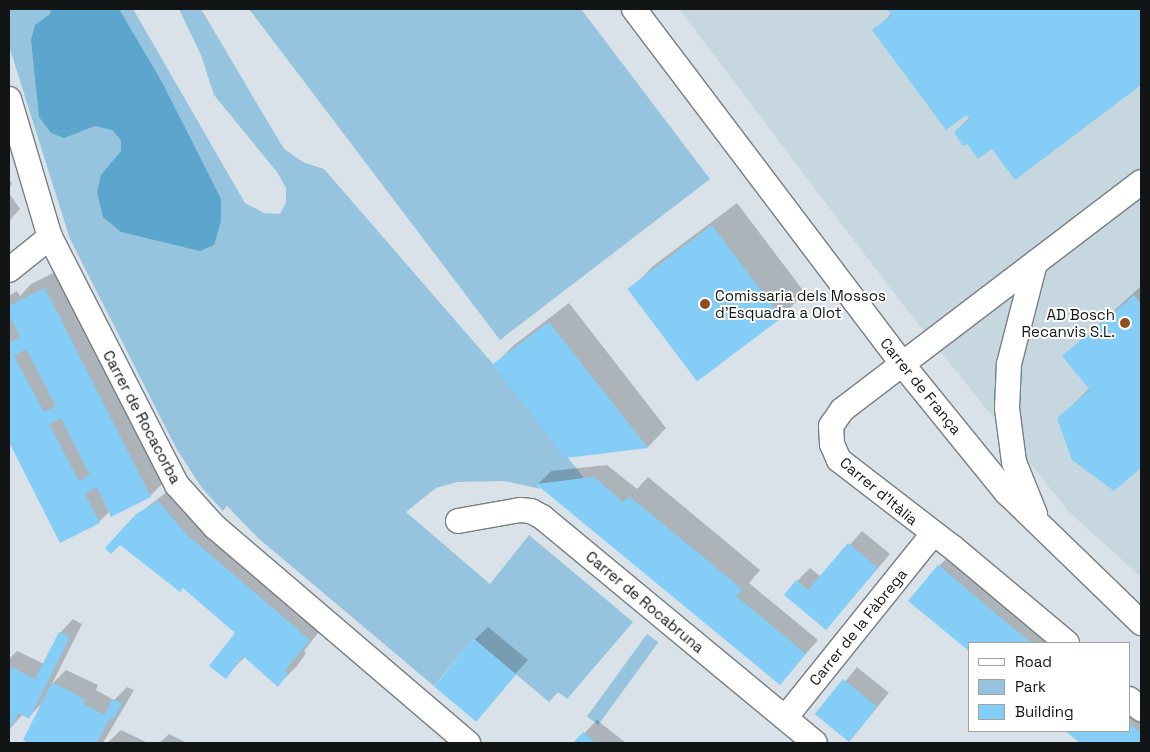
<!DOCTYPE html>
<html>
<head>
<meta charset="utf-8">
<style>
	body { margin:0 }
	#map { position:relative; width:1150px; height:752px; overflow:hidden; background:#d9e2e8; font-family:"Space Grotesk",sans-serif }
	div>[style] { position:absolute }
	.built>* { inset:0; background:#c6d7e0 }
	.green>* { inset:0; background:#96c4de; transform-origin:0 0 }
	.forest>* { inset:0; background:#5ca6cd }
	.shadow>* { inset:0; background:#0003; transform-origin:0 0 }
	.building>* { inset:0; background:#83cdf6; transform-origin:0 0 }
	.roads { filter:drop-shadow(1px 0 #777f83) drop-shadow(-1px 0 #777f83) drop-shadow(0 1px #777f83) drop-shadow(0 -1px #777f83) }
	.street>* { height:24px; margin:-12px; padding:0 12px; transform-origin:12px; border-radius:12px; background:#fff }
	.dots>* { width:14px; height:14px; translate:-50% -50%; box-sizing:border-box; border:2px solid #fff; border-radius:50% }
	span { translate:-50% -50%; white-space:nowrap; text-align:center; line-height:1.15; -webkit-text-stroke:4px #fff; paint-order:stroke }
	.poi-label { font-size:15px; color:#111516 }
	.left { translate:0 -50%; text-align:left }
	.right { translate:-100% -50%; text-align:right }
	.street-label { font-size:15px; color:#111516 }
	.frame { position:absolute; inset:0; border:10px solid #111516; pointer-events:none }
	.legend { position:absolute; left:968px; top:642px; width:162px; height:90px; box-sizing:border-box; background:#fff; border:1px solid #a0a1a2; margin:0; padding:6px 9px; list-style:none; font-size:15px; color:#111516 }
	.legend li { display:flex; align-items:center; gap:10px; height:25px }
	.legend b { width:25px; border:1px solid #a0a1a2 }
</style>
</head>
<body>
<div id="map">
	<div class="built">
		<i style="clip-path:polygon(679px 9px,1141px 9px,1141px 577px,1070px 513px,900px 301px)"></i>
	</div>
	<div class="green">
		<i style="clip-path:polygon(9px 9px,133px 9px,245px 203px,264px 213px,280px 214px,286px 202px,286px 188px,277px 172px,214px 95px,201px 55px,179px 9px,201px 9px,284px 149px,303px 162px,324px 169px,493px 364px,584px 478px,537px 485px,541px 489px,504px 481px,457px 482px,436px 488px,406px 512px,490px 584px,529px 535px,633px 622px,567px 699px,558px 692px,549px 702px,474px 639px,434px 686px,258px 538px,227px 506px,223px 511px,202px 488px,176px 448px,70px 239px,9px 46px)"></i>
		<i style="clip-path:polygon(249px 9px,581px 9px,710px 179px,500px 340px)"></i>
		<i style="left:647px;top:634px;width:14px;height:102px;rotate:36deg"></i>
	</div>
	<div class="forest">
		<i style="clip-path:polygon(51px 9px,119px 9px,162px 82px,221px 199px,221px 221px,214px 245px,200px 251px,121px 232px,103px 217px,97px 192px,101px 175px,121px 151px,121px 140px,112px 130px,95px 126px,64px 138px,51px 133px,39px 117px,31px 40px,35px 25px,50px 14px)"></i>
	</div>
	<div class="shadow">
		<i style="clip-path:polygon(889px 9px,1141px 9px,1141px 84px,1016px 178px,992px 147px,967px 142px,955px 132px,970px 117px,874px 31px,892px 13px)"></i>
		<i style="clip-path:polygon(9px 179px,12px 184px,9px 187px)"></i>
		<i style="clip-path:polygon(9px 193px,20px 209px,9px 221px)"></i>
		<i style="clip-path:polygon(737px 203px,805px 293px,781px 317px,630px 290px,653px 266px)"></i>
		<i style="clip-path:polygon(69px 265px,174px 472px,150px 496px,110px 511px,99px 522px,61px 542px,9px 439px,9px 296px,17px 291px,20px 296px,31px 284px)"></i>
		<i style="clip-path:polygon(1141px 286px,1141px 466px,1114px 489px,1058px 419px,1090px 388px,1064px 356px)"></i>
		<i style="clip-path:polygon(569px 303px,666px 428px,648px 447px,566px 456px,495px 364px,514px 345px)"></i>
		<i style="clip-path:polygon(607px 465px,637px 489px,648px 477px,760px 570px,749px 583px,818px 640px,780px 683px,538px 484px,551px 471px)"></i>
		<i style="clip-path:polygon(172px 488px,328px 620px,304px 651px,306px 653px,297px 666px,278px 685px,245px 657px,225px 677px,237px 632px,137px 515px)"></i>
		<i style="clip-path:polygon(862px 531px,890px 554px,826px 628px,797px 581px,810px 568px,821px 577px)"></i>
		<i style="clip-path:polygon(958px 547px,1074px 643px,969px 643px,939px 566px)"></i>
		<i style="clip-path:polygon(73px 619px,82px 624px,52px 684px,66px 670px,98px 685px,96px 690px,114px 700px,127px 687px,134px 690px,103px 743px,31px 743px,25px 740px,42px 703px,29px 717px,23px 714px,9px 730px,9px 659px,17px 651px,44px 664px,60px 633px)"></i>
		<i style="clip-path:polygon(488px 627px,528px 660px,475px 719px,474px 640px)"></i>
		<i style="left:857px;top:667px;width:41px;height:62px;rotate:39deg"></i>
		<i style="clip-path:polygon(1129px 688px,1141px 699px,1141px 743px,1082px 743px,1067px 731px,1129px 731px)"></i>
		<i style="clip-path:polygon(597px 720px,626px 743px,575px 743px)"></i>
		<i style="clip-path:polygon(121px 730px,148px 743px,107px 743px)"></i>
		<i style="clip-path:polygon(169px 734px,187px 743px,159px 743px)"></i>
	</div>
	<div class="building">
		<i style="clip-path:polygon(887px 9px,1141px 9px,1141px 85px,1015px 180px,992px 149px,978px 159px,967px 144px,963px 146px,954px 132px,970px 119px,966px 115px,946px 130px,872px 30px,892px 15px)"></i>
		<i style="left:712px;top:225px;width:116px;height:106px;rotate:53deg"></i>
		<i style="clip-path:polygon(evenodd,45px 288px,151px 497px,111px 517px,97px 487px,85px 494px,100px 523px,60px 543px,9px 442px,9px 343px,20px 337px,9px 314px,9px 306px,45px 288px,26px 349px,56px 406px,44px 412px,14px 356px,26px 349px,45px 288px,61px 418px,90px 475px,79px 481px,49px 424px,61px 418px)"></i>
		<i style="clip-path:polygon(1134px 295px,1141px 304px,1141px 468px,1114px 491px,1072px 460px,1057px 418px,1090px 390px,1062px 356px)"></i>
		<i style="clip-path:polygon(549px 322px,648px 448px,565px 458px,493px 364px)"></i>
		<i style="clip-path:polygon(594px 477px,623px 502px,629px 496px,742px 589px,736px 596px,806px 654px,780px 685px,536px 484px)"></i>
		<i style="clip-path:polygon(158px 501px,185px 533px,310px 640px,285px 670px,288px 673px,278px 687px,243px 656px,226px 679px,209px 666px,235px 633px,183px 588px,180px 592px,120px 545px,111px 554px,105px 548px,136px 514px)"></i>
		<i style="clip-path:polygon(848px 543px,878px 568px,826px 630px,784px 595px,796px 580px,808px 590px)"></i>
		<i style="clip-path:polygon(938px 565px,1013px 628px,1032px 643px,969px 643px,969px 651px,908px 601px)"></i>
		<i style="clip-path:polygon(59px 632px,70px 637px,29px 719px,18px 713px,9px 731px,9px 666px,35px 679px)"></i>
		<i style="left:474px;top:639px;width:55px;height:62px;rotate:40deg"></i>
		<i style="left:843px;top:679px;width:44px;height:45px;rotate:39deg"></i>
		<i style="clip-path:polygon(52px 682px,85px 699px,83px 704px,105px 715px,112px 699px,122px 703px,113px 719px,110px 718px,97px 743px,28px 743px,23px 740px)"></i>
		<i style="clip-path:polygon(1129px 723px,1141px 733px,1139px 743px,1080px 743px,1065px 731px,1129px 731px)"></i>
		<i style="clip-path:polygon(583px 732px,596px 743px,573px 743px)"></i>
	</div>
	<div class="roads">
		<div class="street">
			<i style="left:634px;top:9px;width:445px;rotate:52.9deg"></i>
			<i style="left:902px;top:364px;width:166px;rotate:50.9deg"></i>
			<i style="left:1007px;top:493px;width:187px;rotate:44.1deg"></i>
			<i style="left:9px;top:99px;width:144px;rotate:73.5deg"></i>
			<i style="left:50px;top:237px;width:279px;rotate:62.9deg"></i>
			<i style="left:177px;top:485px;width:57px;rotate:47.9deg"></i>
			<i style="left:215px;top:527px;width:333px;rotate:40.5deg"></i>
			<i style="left:9px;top:270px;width:53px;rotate:-38.8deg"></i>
			<i style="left:1035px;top:514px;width:56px;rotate:-112deg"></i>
			<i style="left:1014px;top:462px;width:54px;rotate:-97.4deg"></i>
			<i style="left:1007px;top:408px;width:44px;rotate:-87.4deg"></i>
			<i style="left:1009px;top:364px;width:104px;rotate:-75.6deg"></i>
			<i style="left:458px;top:521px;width:63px;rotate:-10.1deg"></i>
			<i style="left:520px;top:510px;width:11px;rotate:5deg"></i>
			<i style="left:531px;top:511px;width:13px;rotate:29deg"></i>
			<i style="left:542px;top:517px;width:354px;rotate:39.6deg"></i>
			<i style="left:1067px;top:643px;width:150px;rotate:-140.1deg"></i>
			<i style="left:952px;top:547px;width:143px;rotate:-142.4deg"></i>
			<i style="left:839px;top:460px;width:17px;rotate:-114deg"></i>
			<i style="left:832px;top:444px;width:18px;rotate:-93deg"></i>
			<i style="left:831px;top:426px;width:19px;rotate:-55deg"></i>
			<i style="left:842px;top:410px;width:376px;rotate:-37.3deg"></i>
			<i style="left:1129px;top:699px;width:16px;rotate:40deg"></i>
			<i style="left:785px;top:718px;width:235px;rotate:-51.2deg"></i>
		</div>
	</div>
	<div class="dots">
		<i style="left:705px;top:304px;background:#8f4d1b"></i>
		<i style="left:1125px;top:323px;background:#8f4d1b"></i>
	</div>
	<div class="poi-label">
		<span class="left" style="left:715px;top:304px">Comissaria dels Mossos<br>d'Esquadra a Olot</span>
		<span class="right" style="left:1115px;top:323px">AD Bosch<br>Recanvis S.L.</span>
	</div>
	<div class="street-label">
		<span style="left:921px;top:386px;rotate:51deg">Carrer de França</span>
		<span style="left:142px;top:417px;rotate:62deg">Carrer de Rocacorba</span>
		<span style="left:879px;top:491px;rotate:40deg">Carrer d'Itàlia</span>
		<span style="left:645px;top:602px;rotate:40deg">Carrer de Rocabruna</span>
		<span style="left:858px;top:627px;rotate:-51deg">Carrer de la Fàbrega</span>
	</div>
	<div class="frame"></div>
	<ul class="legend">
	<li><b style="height:6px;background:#fff"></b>Road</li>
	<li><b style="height:14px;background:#96c4de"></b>Park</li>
	<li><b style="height:14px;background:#83cdf6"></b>Building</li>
	</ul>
</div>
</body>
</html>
